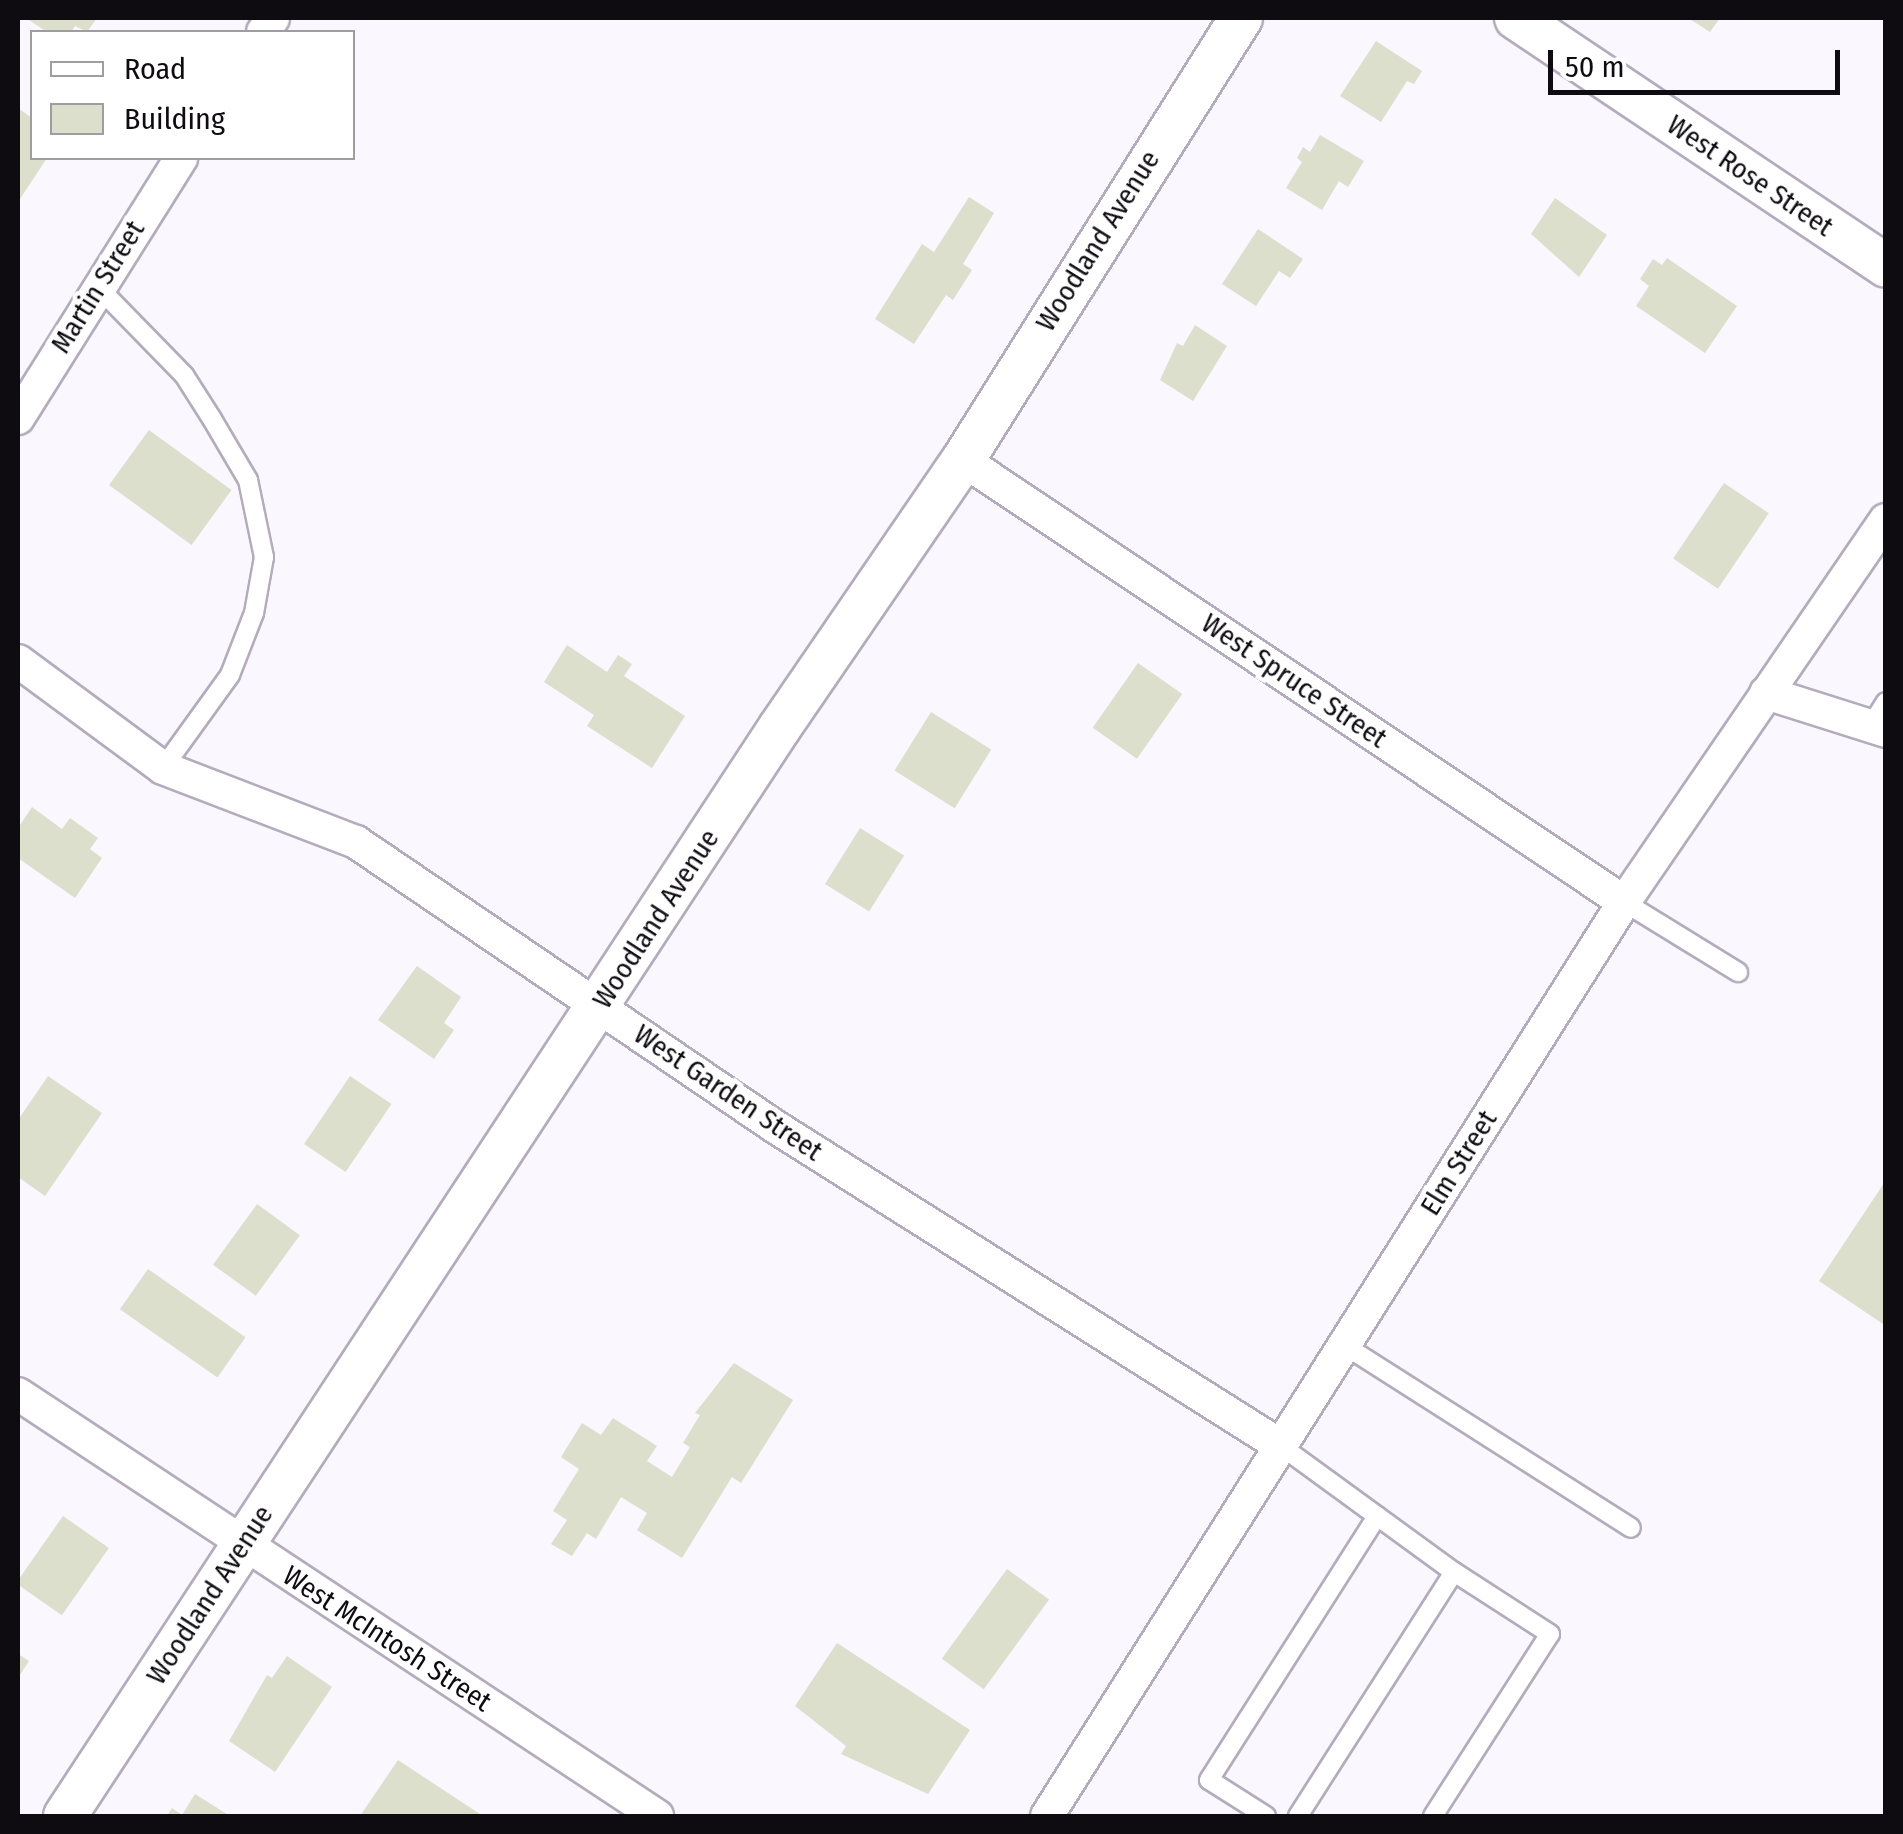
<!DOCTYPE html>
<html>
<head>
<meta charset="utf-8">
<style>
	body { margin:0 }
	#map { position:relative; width:1903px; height:1834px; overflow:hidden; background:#faf7fe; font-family:"Fira Sans Condensed",sans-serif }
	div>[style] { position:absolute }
	.building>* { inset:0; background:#dcdfcc; transform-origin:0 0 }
	.roads { filter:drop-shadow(2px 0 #b4acbc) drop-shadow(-2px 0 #b4acbc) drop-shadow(0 2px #b4acbc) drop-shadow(0 -2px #b4acbc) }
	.service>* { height:18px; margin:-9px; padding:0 9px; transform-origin:9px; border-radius:9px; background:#fff }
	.minor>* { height:32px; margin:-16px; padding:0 16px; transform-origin:16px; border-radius:16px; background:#fff }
	.tertiary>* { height:42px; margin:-21px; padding:0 21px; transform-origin:21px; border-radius:21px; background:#fff }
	span { translate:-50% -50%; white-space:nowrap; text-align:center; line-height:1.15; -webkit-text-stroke:9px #fff; paint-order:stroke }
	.street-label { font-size:28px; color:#0e0b11 }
	.frame { position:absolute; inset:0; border:20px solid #0e0b11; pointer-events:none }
	.legend { position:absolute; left:30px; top:30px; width:325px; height:130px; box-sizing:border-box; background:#fff; border:2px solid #9f9da0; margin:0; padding:12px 18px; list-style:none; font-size:30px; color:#0e0b11 }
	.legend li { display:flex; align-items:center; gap:20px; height:50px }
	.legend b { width:50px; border:2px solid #9f9da0 }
	.scale { position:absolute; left:1548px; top:50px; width:292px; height:45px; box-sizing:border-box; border:5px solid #0e0b11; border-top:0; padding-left:12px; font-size:30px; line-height:35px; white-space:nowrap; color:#0e0b11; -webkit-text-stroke:8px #fff; paint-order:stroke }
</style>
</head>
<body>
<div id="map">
	<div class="building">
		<i style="clip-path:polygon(26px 18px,97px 18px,87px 32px,75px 26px,71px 32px,47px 32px)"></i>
		<i style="clip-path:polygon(1688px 18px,1720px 18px,1710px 32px)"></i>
		<i style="clip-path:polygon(1376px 41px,1422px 71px,1414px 84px,1407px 81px,1381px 122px,1340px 96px)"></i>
		<i style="clip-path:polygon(18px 108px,32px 118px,32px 158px,47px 158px,18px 202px)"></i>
		<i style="clip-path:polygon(1320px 135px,1364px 161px,1348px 187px,1339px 181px,1322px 210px,1286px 188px,1302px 162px,1297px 158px,1303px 147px,1310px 152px)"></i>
		<i style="clip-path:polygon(969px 197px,994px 213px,963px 264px,972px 270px,953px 300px,946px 295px,914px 344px,875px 319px,922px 244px,934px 252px)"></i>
		<i style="clip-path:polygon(1555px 198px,1607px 235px,1579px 277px,1531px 234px)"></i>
		<i style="clip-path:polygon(1258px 229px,1303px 259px,1290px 278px,1279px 271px,1256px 306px,1222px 284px)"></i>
		<i style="clip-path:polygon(1667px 258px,1737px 306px,1705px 353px,1636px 306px,1649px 286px,1640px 279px,1653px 259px,1662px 265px)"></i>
		<i style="clip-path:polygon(1195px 325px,1227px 346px,1193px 401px,1160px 380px,1177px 343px,1183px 346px)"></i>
		<i style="left:149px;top:430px;width:102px;height:68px;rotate:36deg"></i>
		<i style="left:1724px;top:483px;width:54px;height:91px;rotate:34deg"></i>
		<i style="clip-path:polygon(567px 645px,607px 672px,618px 655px,632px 664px,624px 676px,685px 716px,652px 768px,587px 726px,594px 715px,544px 682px)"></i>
		<i style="left:1138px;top:663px;width:54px;height:79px;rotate:35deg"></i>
		<i style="left:931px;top:712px;width:71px;height:69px;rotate:32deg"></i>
		<i style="clip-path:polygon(32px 807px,62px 829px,70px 818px,98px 838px,90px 849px,102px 858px,75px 898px,18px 858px,18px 828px)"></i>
		<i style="left:860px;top:828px;width:52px;height:66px;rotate:32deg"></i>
		<i style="clip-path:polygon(417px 966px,461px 997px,444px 1023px,454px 1030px,434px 1059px,378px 1020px)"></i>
		<i style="clip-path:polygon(48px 1076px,102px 1113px,45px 1196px,18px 1177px,18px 1120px)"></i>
		<i style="left:350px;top:1076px;width:50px;height:82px;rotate:34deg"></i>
		<i style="clip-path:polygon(1886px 1180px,1886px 1326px,1819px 1281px)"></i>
		<i style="left:257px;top:1204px;width:53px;height:75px;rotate:36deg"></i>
		<i style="left:148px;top:1269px;width:119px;height:49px;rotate:35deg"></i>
		<i style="clip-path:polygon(734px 1363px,793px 1400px,741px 1483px,732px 1477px,682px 1558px,637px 1530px,647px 1513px,621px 1497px,596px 1539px,587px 1533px,572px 1556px,551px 1544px,567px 1520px,553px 1511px,579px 1469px,561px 1457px,582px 1423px,601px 1435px,613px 1418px,657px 1446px,647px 1461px,672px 1477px,690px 1447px,683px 1443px,700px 1415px,695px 1413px)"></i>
		<i style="left:63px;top:1516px;width:56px;height:82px;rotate:35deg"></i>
		<i style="left:1007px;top:1569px;width:52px;height:111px;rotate:36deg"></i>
		<i style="clip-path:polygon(837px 1643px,970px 1730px,928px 1794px,841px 1754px,846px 1746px,795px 1706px)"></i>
		<i style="clip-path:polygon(18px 1654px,29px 1661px,18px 1678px)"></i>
		<i style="clip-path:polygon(287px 1656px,332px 1687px,275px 1772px,229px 1741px,267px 1675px,272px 1678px)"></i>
		<i style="clip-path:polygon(398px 1760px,483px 1816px,360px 1816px)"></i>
		<i style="clip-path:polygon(195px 1794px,230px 1816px,167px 1816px,172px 1808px,182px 1815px)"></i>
	</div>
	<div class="roads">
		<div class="service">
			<i style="left:98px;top:287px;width:123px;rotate:45.7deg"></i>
			<i style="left:184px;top:375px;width:52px;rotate:57.5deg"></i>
			<i style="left:212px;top:419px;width:71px;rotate:59.5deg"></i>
			<i style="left:248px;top:480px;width:79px;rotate:78.3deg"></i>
			<i style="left:264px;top:557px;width:57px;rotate:100.1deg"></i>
			<i style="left:254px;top:613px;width:66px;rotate:111.2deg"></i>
			<i style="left:230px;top:675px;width:115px;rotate:125.8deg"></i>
			<i style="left:1872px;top:724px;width:26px;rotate:-58deg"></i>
			<i style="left:1624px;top:902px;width:134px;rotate:31.6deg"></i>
			<i style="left:1344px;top:1345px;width:340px;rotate:32.5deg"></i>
			<i style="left:1281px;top:1446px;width:214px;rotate:36.1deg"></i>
			<i style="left:1454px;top:1572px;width:290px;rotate:122.6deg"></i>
			<i style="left:1266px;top:1816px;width:67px;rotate:-147.7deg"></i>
			<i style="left:1209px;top:1780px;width:313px;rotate:-57.5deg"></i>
			<i style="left:1433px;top:1816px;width:216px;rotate:-57.3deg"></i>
			<i style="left:1550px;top:1634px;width:114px;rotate:-147.1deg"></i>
		</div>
		<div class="minor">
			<i style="left:263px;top:32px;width:17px;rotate:-54deg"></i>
			<i style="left:18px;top:418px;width:307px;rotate:-57.9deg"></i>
			<i style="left:963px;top:460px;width:795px;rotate:33.77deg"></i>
			<i style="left:18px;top:661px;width:180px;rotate:36.4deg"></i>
			<i style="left:163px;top:768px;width:207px;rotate:21deg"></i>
			<i style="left:356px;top:842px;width:505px;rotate:34.19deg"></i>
			<i style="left:774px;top:1126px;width:600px;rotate:32.26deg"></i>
			<i style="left:1766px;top:693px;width:126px;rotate:17.6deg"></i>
			<i style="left:18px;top:1394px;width:766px;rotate:33.44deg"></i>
			<i style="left:1047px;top:1816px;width:1081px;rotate:-57.74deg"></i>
			<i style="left:1624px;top:902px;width:463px;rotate:-55.6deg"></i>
		</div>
		<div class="tertiary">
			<i style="left:1516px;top:18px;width:445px;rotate:33.8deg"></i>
			<i style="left:65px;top:1816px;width:1303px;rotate:-56.71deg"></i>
			<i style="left:780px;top:727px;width:324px;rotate:-55.6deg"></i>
			<i style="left:963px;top:460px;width:522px;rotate:-57.83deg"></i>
		</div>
	</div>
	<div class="street-label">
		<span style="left:1750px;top:176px;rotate:34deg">West Rose Street</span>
		<span style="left:1098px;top:241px;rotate:-58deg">Woodland Avenue</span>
		<span style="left:98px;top:287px;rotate:-58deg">Martin Street</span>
		<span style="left:1294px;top:681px;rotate:34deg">West Spruce Street</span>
		<span style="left:656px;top:919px;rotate:-57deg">Woodland Avenue</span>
		<span style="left:728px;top:1093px;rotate:34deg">West Garden Street</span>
		<span style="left:1459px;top:1163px;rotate:-58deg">Elm Street</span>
		<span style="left:210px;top:1595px;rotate:-57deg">Woodland Avenue</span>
		<span style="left:387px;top:1639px;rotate:33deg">West McIntosh Street</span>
	</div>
	<div class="frame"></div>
	<ul class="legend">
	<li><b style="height:12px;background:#fff"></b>Road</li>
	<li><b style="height:28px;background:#dcdfcc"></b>Building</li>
	</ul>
	<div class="scale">50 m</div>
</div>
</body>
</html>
